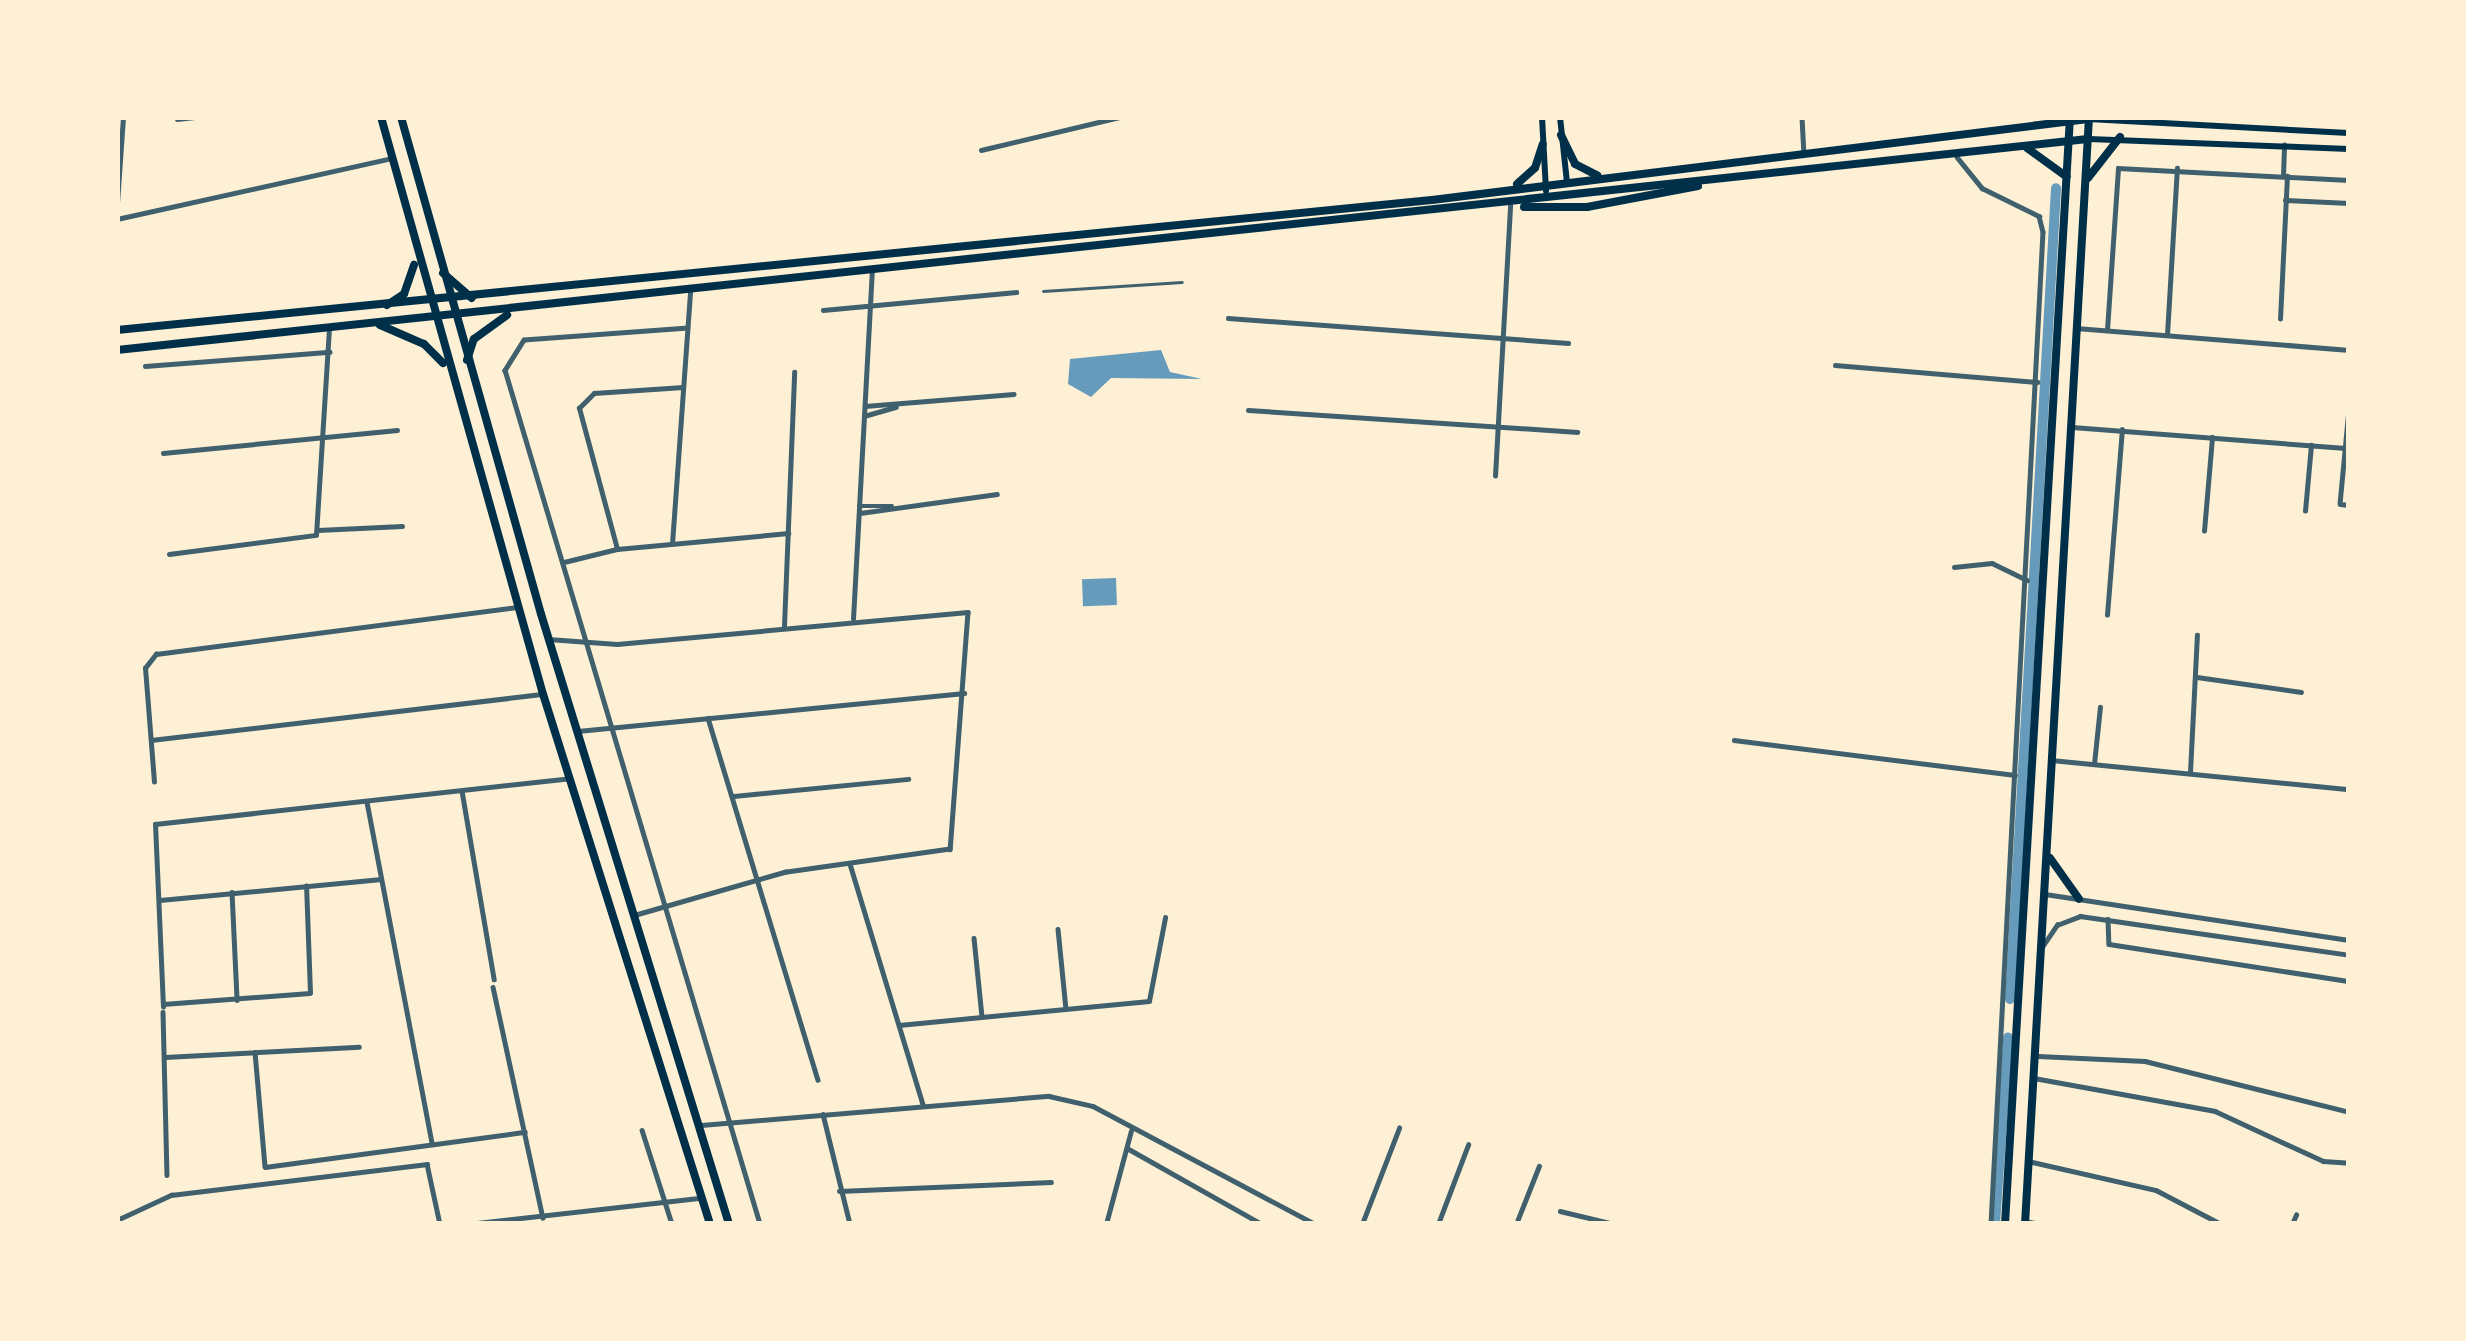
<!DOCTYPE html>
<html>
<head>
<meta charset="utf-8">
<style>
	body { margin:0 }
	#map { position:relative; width:2466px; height:1341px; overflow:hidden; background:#fdf0d5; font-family:Barlow,sans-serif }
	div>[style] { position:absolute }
	.water>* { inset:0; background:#669bbc; transform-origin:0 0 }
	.canal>* { height:10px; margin:-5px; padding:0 5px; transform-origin:5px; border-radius:5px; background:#669bbc }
	.service>* { height:3px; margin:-1.5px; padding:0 1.5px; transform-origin:1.5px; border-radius:1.5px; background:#3f606c }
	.minor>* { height:4.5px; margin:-2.25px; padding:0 2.25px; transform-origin:2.25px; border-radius:2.25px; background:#3f606c }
	.secondary>* { height:6px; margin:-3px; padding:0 3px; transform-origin:3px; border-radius:3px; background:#003049 }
	.primary>* { height:8px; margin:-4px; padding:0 4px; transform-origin:4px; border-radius:4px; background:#003049 }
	span { translate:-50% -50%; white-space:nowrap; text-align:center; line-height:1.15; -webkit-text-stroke:12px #fdf0d5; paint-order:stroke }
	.frame { position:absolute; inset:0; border:120px solid #fdf0d5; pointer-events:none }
</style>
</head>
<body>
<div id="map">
	<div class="water">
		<i style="clip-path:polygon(1161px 350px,1170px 372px,1202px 379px,1111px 378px,1091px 397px,1068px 384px,1070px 359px)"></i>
		<i style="left:1116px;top:578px;width:27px;height:34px;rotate:88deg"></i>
	</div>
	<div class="canal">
		<i style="left:2010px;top:999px;width:812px;rotate:-86.75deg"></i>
		<i style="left:1995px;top:1224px;width:187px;rotate:-86deg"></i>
	</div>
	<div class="service">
		<i style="left:1043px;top:291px;width:139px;rotate:-3.7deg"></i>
	</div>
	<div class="minor">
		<i style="left:1802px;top:117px;width:34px;rotate:87deg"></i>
		<i style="left:177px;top:119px;width:20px;rotate:-6deg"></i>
		<i style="left:981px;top:150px;width:142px;rotate:-13.4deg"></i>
		<i style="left:1957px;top:157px;width:40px;rotate:51deg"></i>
		<i style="left:1982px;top:188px;width:64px;rotate:26.2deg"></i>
		<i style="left:2039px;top:216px;width:16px;rotate:76deg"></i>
		<i style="left:2043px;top:232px;width:993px;rotate:93deg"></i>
		<i style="left:2283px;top:176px;width:31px;rotate:-88deg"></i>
		<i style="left:2285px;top:200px;width:64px;rotate:2.7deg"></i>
		<i style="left:117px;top:203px;width:86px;rotate:-86deg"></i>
		<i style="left:117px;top:219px;width:282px;rotate:-12.5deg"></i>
		<i style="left:823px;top:310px;width:194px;rotate:-5.3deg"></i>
		<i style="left:1228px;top:318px;width:341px;rotate:4.2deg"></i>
		<i style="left:2280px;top:319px;width:143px;rotate:-87.2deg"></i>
		<i style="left:688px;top:328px;width:164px;rotate:175.8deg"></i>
		<i style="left:524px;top:340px;width:36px;rotate:122deg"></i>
		<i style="left:505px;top:370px;width:891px;rotate:73.37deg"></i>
		<i style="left:2076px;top:328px;width:274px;rotate:4.6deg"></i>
		<i style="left:2107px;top:330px;width:162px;rotate:-86.1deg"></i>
		<i style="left:2118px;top:168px;width:231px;rotate:3deg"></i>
		<i style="left:2167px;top:335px;width:167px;rotate:-86.6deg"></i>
		<i style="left:1835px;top:365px;width:203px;rotate:4.8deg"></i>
		<i style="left:145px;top:366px;width:185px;rotate:-4.4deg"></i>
		<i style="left:865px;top:406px;width:149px;rotate:-4.6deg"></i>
		<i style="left:2349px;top:409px;width:95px;rotate:95.4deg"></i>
		<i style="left:2340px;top:504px;width:9px;rotate:6deg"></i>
		<i style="left:1248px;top:410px;width:330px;rotate:3.8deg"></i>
		<i style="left:864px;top:416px;width:33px;rotate:-16deg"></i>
		<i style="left:2072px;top:427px;width:274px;rotate:4.4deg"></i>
		<i style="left:163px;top:453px;width:235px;rotate:-5.6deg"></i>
		<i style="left:1495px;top:476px;width:271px;rotate:-86.8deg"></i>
		<i style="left:859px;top:506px;width:33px"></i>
		<i style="left:2305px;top:511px;width:66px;rotate:-84.8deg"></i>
		<i style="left:860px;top:513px;width:138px;rotate:-7.9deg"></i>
		<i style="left:318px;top:530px;width:84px;rotate:-2.7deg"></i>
		<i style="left:2204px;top:531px;width:94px;rotate:-85.1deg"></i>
		<i style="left:672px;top:544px;width:252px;rotate:-85.9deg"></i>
		<i style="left:617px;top:549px;width:146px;rotate:-105.1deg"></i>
		<i style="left:579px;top:408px;width:21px;rotate:-45deg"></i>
		<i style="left:594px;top:393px;width:89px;rotate:-3.9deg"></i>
		<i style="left:169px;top:554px;width:148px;rotate:-7.4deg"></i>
		<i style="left:316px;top:535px;width:205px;rotate:-86.4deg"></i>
		<i style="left:564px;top:562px;width:55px;rotate:-13.8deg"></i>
		<i style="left:617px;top:549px;width:172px;rotate:-5.3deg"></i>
		<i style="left:1954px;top:567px;width:38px;rotate:-6deg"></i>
		<i style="left:1992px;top:563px;width:39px;rotate:26deg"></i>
		<i style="left:2107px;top:615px;width:186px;rotate:-85.4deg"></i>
		<i style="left:853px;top:619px;width:348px;rotate:-86.9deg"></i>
		<i style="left:784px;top:626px;width:254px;rotate:-87.7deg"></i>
		<i style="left:548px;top:639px;width:69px;rotate:4.1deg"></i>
		<i style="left:617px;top:644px;width:352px;rotate:-5.2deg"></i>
		<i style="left:968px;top:612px;width:238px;rotate:94.3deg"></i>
		<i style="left:950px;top:849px;width:166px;rotate:172deg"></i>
		<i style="left:786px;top:872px;width:159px;rotate:164deg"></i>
		<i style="left:2197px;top:677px;width:105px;rotate:8.2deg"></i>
		<i style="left:708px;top:718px;width:378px;rotate:73.1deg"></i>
		<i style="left:578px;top:731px;width:388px;rotate:-5.6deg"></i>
		<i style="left:151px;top:740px;width:395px;rotate:-6.7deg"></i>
		<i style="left:1734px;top:740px;width:283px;rotate:7.1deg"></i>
		<i style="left:2051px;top:760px;width:299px;rotate:5.6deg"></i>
		<i style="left:2094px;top:764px;width:57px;rotate:-84deg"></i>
		<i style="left:2190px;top:772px;width:137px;rotate:-87.1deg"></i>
		<i style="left:154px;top:782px;width:114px;rotate:-94.5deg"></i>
		<i style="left:145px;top:668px;width:18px;rotate:-52deg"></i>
		<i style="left:156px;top:654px;width:366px;rotate:-7.4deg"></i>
		<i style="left:462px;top:791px;width:191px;rotate:80.3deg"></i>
		<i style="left:734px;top:796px;width:175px;rotate:-5.6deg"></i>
		<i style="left:367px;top:802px;width:348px;rotate:79.2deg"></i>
		<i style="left:850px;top:864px;width:252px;rotate:73.1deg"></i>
		<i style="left:232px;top:892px;width:108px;rotate:87.3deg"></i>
		<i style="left:2045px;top:894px;width:307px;rotate:8.6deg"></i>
		<i style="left:160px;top:900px;width:222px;rotate:-5.4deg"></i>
		<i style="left:2108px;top:919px;width:25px;rotate:88deg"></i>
		<i style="left:2109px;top:944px;width:243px;rotate:8.8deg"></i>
		<i style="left:1058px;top:929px;width:80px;rotate:84.3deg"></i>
		<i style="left:974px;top:938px;width:79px;rotate:84.2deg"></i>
		<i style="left:2042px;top:947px;width:27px;rotate:-56deg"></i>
		<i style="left:2057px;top:925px;width:25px;rotate:-21deg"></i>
		<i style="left:2080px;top:916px;width:272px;rotate:8.2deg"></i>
		<i style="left:493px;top:987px;width:236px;rotate:77.8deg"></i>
		<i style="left:163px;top:1004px;width:147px;rotate:-4.3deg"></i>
		<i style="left:310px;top:993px;width:107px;rotate:-92.1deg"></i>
		<i style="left:163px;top:1007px;width:183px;rotate:-92.5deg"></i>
		<i style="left:155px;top:824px;width:417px;rotate:-6.3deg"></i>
		<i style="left:163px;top:1012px;width:163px;rotate:88.6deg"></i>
		<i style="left:899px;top:1025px;width:251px;rotate:-5.5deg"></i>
		<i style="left:1149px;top:1001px;width:85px;rotate:-79.1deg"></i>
		<i style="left:255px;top:1052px;width:115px;rotate:85deg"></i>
		<i style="left:265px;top:1167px;width:262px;rotate:-7.7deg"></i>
		<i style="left:2038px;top:1056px;width:107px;rotate:2.7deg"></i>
		<i style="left:2145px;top:1061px;width:210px;rotate:14deg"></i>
		<i style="left:165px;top:1057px;width:194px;rotate:-3deg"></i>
		<i style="left:2034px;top:1078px;width:184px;rotate:10.3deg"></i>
		<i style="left:2215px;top:1111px;width:119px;rotate:24.8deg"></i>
		<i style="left:2323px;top:1161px;width:26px;rotate:4deg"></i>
		<i style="left:823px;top:1114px;width:113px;rotate:76.2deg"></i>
		<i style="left:701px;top:1125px;width:349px;rotate:-4.8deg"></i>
		<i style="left:1049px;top:1096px;width:45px;rotate:12.8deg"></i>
		<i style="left:1093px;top:1106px;width:251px;rotate:28deg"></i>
		<i style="left:642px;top:1130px;width:99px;rotate:72.3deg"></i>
		<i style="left:1127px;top:1148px;width:155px;rotate:29.4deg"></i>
		<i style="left:2028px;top:1161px;width:131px;rotate:12.8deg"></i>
		<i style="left:2156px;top:1190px;width:73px;rotate:27.6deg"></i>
		<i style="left:839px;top:1191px;width:212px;rotate:-2.4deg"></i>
		<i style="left:1560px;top:1211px;width:56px;rotate:13.5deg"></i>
		<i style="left:117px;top:1220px;width:60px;rotate:-24.8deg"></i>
		<i style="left:171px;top:1195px;width:258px;rotate:-6.9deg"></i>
		<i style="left:427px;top:1164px;width:61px;rotate:77.8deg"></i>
		<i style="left:2025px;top:1221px;width:16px;rotate:11deg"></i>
		<i style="left:468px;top:1224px;width:234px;rotate:-6.4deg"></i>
		<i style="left:1106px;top:1224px;width:96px;rotate:-75deg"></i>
		<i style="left:1362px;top:1224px;width:103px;rotate:-68.9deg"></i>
		<i style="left:1438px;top:1224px;width:85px;rotate:-69.2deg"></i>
		<i style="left:1516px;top:1224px;width:62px;rotate:-68.4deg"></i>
		<i style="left:2292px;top:1224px;width:10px;rotate:-66deg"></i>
	</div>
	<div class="secondary">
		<i style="left:1542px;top:117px;width:74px;rotate:86.9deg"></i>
		<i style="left:1560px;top:117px;width:65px;rotate:83.9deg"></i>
		<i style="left:2088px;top:119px;width:261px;rotate:3.1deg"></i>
		<i style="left:2089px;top:139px;width:260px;rotate:2.2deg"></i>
	</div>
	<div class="primary">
		<i style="left:381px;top:117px;width:599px;rotate:74.32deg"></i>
		<i style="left:543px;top:694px;width:556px;rotate:72.51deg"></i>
		<i style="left:401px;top:117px;width:516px;rotate:74.27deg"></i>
		<i style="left:541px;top:614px;width:638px;rotate:72.87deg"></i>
		<i style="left:2123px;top:117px;width:2px;rotate:27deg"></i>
		<i style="left:1561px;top:135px;width:32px;rotate:64deg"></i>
		<i style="left:1575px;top:164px;width:25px;rotate:27deg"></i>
		<i style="left:2027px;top:148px;width:49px;rotate:35.9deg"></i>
		<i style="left:2088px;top:178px;width:52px;rotate:-52deg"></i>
		<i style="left:1517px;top:184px;width:24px;rotate:-42deg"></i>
		<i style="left:1535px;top:168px;width:25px;rotate:-72deg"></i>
		<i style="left:1524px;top:207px;width:63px"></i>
		<i style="left:1587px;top:207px;width:113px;rotate:-10.7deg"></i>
		<i style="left:443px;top:273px;width:38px;rotate:41deg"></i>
		<i style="left:387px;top:305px;width:20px;rotate:-33deg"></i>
		<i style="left:404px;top:294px;width:31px;rotate:-71deg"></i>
		<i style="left:380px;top:325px;width:48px;rotate:23.4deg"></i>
		<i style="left:424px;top:344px;width:27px;rotate:45deg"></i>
		<i style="left:117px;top:330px;width:1321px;rotate:-5.65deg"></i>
		<i style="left:1432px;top:200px;width:661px;rotate:-7.04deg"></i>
		<i style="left:117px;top:350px;width:1982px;rotate:-6.11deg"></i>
		<i style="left:467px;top:360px;width:22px;rotate:-72deg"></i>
		<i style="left:474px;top:339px;width:41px;rotate:-36deg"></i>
		<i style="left:2050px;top:858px;width:50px;rotate:54.7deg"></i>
		<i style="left:2005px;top:1224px;width:1109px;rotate:-86.64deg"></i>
		<i style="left:2025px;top:1224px;width:1108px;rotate:-86.69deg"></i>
	</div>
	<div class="frame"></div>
</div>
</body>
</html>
